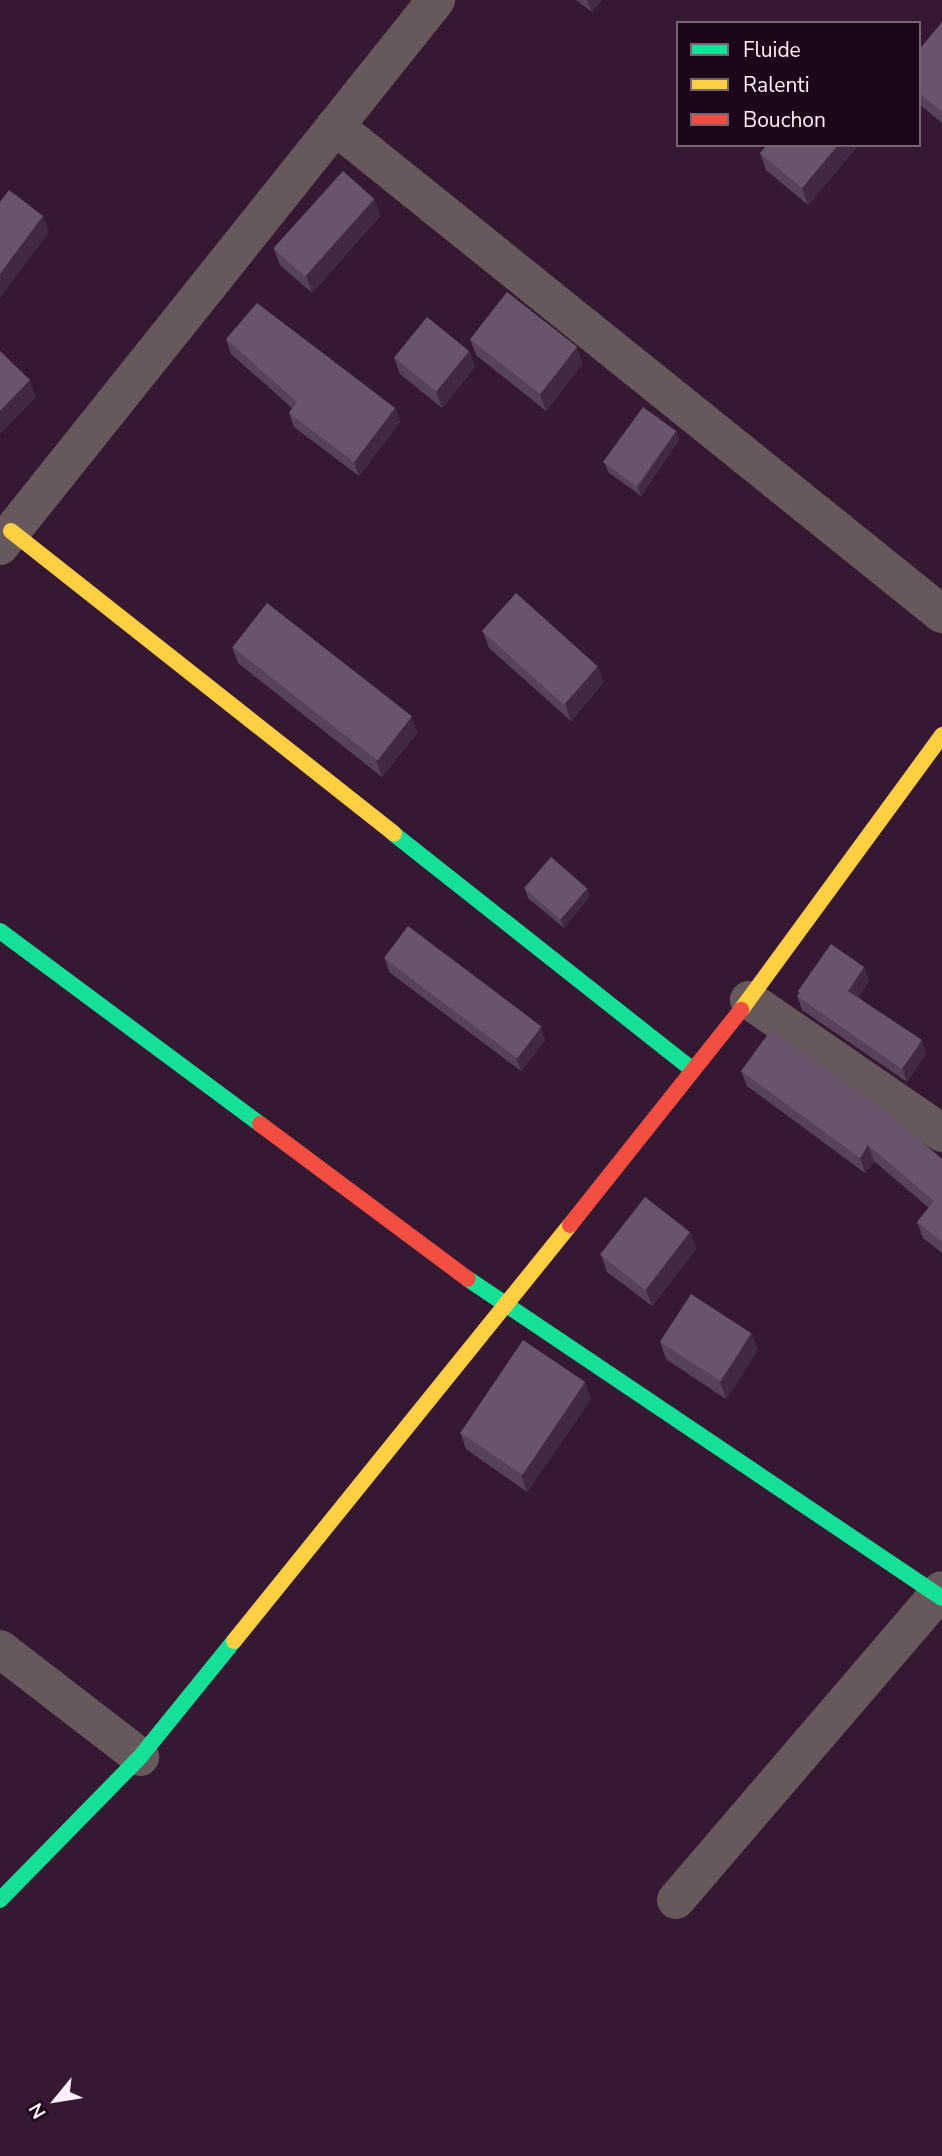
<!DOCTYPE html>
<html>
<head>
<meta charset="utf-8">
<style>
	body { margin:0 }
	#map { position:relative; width:942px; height:2156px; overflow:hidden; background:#351832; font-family:"Nunito Sans",sans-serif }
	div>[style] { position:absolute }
	.street>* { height:38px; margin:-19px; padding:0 19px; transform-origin:19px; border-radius:19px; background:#67595b }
	.fast>* { height:16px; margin:-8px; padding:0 8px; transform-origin:8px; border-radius:8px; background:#16e098 }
	.slow>* { height:16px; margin:-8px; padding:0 8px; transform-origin:8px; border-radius:8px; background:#ffcf43 }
	.jam>* { height:16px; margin:-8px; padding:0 8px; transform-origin:8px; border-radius:8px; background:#f24e42 }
	.wall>* { inset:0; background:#58425a }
	.shaded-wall>* { inset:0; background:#422943 }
	.building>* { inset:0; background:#69556b; transform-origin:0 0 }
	span { translate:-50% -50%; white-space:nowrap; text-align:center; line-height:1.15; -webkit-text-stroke:7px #1c0619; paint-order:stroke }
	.legend { position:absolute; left:676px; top:21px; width:245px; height:126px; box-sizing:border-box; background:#1c0619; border:2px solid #766473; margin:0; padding:9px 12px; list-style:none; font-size:21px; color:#fef0fb }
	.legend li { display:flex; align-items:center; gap:14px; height:35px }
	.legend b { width:35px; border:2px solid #766473 }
	.north { position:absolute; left:21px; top:2065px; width:70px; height:70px; -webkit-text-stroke:5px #1c0619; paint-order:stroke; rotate:240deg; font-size:19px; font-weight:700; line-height:28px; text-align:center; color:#fef0fb }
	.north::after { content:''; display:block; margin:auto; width:24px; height:32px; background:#fef0fb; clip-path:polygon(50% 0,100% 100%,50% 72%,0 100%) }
</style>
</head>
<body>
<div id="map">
	<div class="street">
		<i style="left:335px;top:126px;width:779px;rotate:38.8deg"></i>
		<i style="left:0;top:546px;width:699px;rotate:-51.39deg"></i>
		<i style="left:749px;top:1000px;width:234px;rotate:34.6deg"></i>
		<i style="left:0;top:1649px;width:177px;rotate:37.6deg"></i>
		<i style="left:676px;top:1900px;width:408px;rotate:-49.4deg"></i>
	</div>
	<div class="fast">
		<i style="left:394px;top:834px;width:381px;rotate:38.3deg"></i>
		<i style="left:0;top:931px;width:324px;rotate:36.6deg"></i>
		<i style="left:468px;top:1279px;width:571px;rotate:33.94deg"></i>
		<i style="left:0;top:1900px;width:200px;rotate:-45.6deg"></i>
		<i style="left:140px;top:1757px;width:149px;rotate:-51deg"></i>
	</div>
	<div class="slow">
		<i style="left:11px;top:531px;width:488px;rotate:38.3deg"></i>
		<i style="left:741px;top:1010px;width:341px;rotate:-53.8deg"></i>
		<i style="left:234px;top:1641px;width:535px;rotate:-51.07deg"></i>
	</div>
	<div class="jam">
		<i style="left:260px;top:1124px;width:259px;rotate:36.7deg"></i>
		<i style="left:570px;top:1225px;width:275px;rotate:-51.5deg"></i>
	</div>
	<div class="wall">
		<i style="clip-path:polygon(576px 0,602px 0,592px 12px)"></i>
		<i style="clip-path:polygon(942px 22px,942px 123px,919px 104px,919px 50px)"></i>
		<i style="clip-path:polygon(767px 145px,855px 145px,856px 148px,808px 205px,766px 170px,760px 153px)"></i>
		<i style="clip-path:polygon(374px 199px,380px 216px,312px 293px,280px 265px,274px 249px)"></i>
		<i style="clip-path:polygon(226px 339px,395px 408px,400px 422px,359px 476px,294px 427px,289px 413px,292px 408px,231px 354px)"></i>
		<i style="clip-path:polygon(470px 339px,583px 363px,546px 411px,476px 355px)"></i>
		<i style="clip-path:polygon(469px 351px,475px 367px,442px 408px,400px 374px,394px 357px)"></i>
		<i style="clip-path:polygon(676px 431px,679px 440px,641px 496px,608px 472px,605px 463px)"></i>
		<i style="clip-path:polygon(483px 632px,604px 682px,571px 721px,489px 648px)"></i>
		<i style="clip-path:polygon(232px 647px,411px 717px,417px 733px,382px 777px,238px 663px)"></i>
		<i style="clip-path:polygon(525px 889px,590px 896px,564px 928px,528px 898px)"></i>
		<i style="clip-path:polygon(385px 959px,545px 1040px,521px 1071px,389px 972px)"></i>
		<i style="clip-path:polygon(864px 967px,869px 981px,858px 997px,926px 1054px,907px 1082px,802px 1010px,797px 996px,799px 994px,798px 991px)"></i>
		<i style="clip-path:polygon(741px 1071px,942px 1159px,942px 1253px,923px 1238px,917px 1222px,929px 1208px,874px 1161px,865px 1173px,747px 1086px)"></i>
		<i style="clip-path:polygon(690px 1232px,696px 1249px,652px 1306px,607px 1272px,601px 1255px)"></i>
		<i style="clip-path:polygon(660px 1342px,758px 1350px,726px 1399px,666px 1359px)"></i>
		<i style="clip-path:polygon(591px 1399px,527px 1492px,466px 1449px,460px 1432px)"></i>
	</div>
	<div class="shaded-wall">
		<i style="clip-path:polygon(587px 0,602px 0,592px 12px)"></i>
		<i style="clip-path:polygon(838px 145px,855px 145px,856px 148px,808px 205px,802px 188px)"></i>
		<i style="clip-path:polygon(374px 199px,380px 216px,312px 293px,306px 276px)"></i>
		<i style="clip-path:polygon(43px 216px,49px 232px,0 298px,0 274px)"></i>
		<i style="clip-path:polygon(577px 347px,583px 363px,546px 411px,540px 394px)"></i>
		<i style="clip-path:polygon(469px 351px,475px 367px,442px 408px,436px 392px)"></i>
		<i style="clip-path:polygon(30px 380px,36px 397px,0 434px,0 411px)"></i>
		<i style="clip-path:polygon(395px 408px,400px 422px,359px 476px,354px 462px)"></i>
		<i style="clip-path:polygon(676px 431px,679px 440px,641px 496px,638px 487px)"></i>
		<i style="clip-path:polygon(598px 666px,604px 682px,571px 721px,565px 704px)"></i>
		<i style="clip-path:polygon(411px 717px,417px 733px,382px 777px,376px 761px)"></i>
		<i style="clip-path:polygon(587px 888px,590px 896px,564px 928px,560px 919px)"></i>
		<i style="clip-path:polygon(864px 967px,869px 981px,853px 1004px,848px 991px)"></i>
		<i style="clip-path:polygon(541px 1027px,545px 1040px,521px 1071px,516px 1058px)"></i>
		<i style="clip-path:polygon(922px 1040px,926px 1054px,907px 1082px,902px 1069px)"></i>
		<i style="clip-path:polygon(868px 1145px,874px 1161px,865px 1173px,860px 1158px)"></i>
		<i style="clip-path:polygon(690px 1232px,696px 1249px,652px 1306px,646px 1290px)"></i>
		<i style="clip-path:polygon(752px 1333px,758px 1350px,726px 1399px,720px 1382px)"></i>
		<i style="clip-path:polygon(585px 1382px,591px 1399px,527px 1492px,521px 1475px)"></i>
	</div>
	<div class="building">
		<i style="clip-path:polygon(942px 22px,942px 112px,919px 93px,919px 50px)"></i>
		<i style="clip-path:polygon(767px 145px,838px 145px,802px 188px,760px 153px)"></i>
		<i style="left:343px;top:171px;width:42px;height:104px;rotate:42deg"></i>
		<i style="clip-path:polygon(9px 190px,43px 216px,0 274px,0 202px)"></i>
		<i style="left:507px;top:292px;width:89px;height:60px;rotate:38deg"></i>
		<i style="clip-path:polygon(257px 303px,395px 408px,354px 462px,289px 413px,297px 402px,226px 339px)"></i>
		<i style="left:427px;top:317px;width:54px;height:52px;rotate:39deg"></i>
		<i style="clip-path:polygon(0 351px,30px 380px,0 411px)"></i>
		<i style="left:643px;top:407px;width:41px;height:68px;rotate:36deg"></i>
		<i style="left:516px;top:593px;width:110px;height:51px;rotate:42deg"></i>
		<i style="left:267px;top:603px;width:184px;height:56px;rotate:38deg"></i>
		<i style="left:551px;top:857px;width:48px;height:41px;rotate:41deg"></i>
		<i style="left:408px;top:926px;width:167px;height:40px;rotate:37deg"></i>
		<i style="clip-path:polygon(831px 944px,864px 967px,848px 991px,922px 1040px,902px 1069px,797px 996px,800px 993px,798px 991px)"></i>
		<i style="clip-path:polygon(771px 1030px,877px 1104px,942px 1159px,942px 1242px,917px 1222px,934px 1201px,868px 1145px,860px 1158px,741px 1071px)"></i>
		<i style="left:645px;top:1197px;width:57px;height:73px;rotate:38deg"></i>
		<i style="left:691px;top:1294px;width:72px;height:57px;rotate:33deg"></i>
		<i style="left:523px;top:1340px;width:75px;height:112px;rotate:34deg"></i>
	</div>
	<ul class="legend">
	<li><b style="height:9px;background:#16e098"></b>Fluide</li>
	<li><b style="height:9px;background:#ffcf43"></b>Ralenti</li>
	<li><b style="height:9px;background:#f24e42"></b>Bouchon</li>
	</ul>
	<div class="north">N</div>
</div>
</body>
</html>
